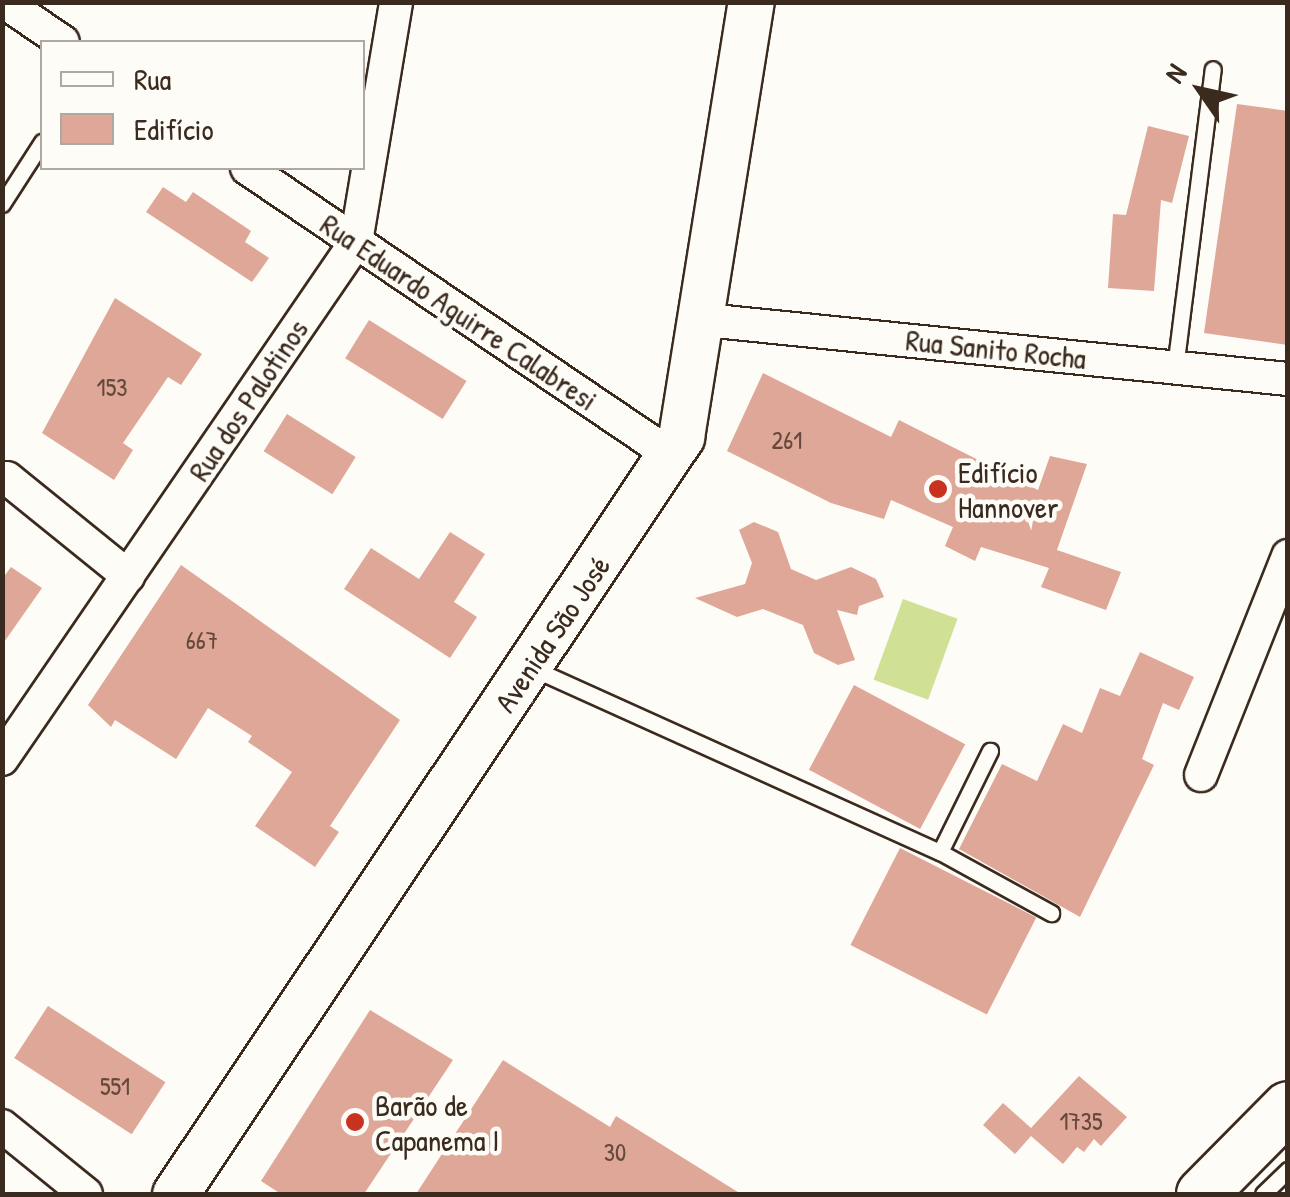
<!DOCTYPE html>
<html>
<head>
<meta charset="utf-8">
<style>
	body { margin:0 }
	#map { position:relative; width:1290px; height:1197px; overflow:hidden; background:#fdfcf7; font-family:"Patrick Hand",sans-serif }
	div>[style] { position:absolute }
	.green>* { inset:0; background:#d0e094; transform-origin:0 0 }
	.building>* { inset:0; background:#dfa798; transform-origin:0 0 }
	.roads { filter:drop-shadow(2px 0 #3b2a1e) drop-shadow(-2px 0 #3b2a1e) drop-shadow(0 2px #3b2a1e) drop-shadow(0 -2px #3b2a1e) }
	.lane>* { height:15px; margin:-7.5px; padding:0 7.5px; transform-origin:7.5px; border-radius:7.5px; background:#fdfcf7 }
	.street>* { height:32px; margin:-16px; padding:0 16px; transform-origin:16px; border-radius:16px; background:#fdfcf7 }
	.secondary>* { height:45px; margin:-22.5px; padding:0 22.5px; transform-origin:22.5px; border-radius:22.5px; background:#fdfcf7 }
	.primary>* { height:50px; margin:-25px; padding:0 25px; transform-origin:25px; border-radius:25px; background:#fdfcf7 }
	.dots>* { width:28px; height:28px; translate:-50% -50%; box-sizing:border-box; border:5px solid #fdfcf7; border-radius:50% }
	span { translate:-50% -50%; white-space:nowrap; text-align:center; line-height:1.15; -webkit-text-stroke:9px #fdfcf7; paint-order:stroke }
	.number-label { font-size:25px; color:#64493c }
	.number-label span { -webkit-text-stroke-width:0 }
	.street-label { font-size:30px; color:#3b2a1e }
	.poi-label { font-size:30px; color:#3b2a1e }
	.left { translate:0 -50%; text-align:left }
	.frame { position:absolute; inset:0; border:5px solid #3b2a1e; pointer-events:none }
	.legend { position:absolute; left:40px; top:40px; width:325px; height:130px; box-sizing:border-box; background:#fdfcf7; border:2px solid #afa8a0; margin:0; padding:12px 18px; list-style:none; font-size:30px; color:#3b2a1e }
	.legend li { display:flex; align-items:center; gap:20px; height:50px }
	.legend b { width:50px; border:2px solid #afa8a0 }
	.north { position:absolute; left:1150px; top:40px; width:100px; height:100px; -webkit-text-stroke:8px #fdfcf7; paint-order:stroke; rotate:304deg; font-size:28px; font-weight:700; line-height:40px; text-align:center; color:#3b2a1e }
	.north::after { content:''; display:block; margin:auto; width:35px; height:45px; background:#3b2a1e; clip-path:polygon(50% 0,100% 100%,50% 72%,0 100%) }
</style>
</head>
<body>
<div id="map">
	<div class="green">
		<i style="left:903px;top:599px;width:58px;height:86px;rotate:20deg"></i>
	</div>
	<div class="building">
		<i style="clip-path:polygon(1237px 104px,1288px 111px,1288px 345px,1204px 333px)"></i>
		<i style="clip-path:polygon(1148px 126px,1189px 136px,1172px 203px,1161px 200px,1154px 291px,1108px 288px,1113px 214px,1126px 215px)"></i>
		<i style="clip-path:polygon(163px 187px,186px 202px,193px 192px,251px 231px,245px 242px,269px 258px,252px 282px,146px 212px)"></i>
		<i style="clip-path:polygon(115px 298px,202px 354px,181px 385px,168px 377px,123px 443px,133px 450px,114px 480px,42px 433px)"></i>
		<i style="left:369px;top:320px;width:115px;height:45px;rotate:32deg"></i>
		<i style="clip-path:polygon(763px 373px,891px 437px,899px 420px,1038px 490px,1050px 456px,1087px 464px,1057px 550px,1121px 572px,1106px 610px,1041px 587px,1049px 568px,981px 547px,975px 561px,945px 546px,953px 527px,891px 500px,884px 519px,831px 503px,727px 451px)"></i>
		<i style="left:287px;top:414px;width:81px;height:44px;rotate:32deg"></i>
		<i style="clip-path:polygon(754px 522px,778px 532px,791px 569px,816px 580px,851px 567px,876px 579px,884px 597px,859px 606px,857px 615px,837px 610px,855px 660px,838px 665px,814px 653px,803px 625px,763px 609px,737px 617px,695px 598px,745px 584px,752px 563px,739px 530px)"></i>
		<i style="clip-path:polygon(450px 532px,485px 554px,454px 602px,477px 617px,450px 658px,344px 589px,371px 548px,419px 579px)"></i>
		<i style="clip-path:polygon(181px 565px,400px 720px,330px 826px,339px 832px,315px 867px,255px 826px,292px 772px,248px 742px,252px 736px,208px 708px,176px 759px,115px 720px,111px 727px,88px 705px)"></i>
		<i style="clip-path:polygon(11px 567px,42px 588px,2px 645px,2px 579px)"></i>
		<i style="clip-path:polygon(1140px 652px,1194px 677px,1179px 710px,1163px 703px,1142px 759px,1154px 765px,1080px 917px,959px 849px,1002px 764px,1037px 781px,1063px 724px,1082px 733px,1100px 688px,1120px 696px)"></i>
		<i style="left:854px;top:685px;width:126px;height:96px;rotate:28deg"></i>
		<i style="left:900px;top:848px;width:153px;height:109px;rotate:27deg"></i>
		<i style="left:48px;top:1006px;width:140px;height:62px;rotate:33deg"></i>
		<i style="clip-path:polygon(370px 1010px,453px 1060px,364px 1194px,281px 1194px,261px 1181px)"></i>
		<i style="clip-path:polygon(503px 1060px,610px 1127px,616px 1116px,741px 1194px,416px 1194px)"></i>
		<i style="clip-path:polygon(1079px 1076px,1127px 1117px,1101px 1146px,1094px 1139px,1084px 1152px,1077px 1147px,1063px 1164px,1031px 1136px,1015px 1154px,983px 1125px,1003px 1103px,1031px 1128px)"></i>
	</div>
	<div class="roads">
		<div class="lane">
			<i style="left:2px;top:204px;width:74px;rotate:-57.2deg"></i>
			<i style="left:1175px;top:368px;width:301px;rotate:-82.8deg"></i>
			<i style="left:534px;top:669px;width:445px;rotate:24.3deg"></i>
			<i style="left:940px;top:852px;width:127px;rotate:28.8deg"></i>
			<i style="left:940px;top:852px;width:113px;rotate:-63.7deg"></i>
			<i style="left:1263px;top:1194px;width:35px;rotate:-44deg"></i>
		</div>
		<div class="street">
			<i style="left:4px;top:2px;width:71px;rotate:34.1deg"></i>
			<i style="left:247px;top:168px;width:513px;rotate:34.12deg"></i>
			<i style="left:705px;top:320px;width:586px;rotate:5.78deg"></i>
			<i style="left:7px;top:478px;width:156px;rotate:39deg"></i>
			<i style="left:2px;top:759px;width:627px;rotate:-55.6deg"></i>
			<i style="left:356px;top:242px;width:243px;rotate:-80.5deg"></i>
			<i style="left:1201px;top:775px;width:236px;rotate:-68.3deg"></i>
			<i style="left:2px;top:1126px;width:108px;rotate:39deg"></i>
		</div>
		<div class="secondary">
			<i style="left:175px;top:1194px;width:911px;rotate:-56.24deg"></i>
			<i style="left:681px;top:437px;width:441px;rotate:-80.9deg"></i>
		</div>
		<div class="primary">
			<i style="left:1202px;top:1194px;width:122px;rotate:-45.3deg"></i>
		</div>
	</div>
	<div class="dots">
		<i style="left:938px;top:489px;background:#c8321e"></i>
		<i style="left:355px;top:1122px;background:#c8321e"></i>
	</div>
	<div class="number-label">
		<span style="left:112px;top:387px">153</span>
		<span style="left:787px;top:440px">261</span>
		<span style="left:202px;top:640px">667</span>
		<span style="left:115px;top:1086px">551</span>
		<span style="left:1081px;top:1121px">1735</span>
		<span style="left:615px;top:1152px">30</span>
	</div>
	<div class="street-label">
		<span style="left:459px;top:312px;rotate:34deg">Rua Eduardo Aguirre Calabresi</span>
		<span style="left:996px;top:349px;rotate:6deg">Rua Sanito Rocha</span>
		<span style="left:248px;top:400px;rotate:-56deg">Rua dos Palotinos</span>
		<span style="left:552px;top:634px;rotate:-56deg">Avenida São José</span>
	</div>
	<div class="poi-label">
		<span class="left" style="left:958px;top:489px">Edifício<br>Hannover</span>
		<span class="left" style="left:375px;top:1122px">Barão de<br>Capanema I</span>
	</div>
	<div class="frame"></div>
	<ul class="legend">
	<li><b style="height:12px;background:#fdfcf7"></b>Rua</li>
	<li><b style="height:28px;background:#dfa798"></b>Edifício</li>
	</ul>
	<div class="north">N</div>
</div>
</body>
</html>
